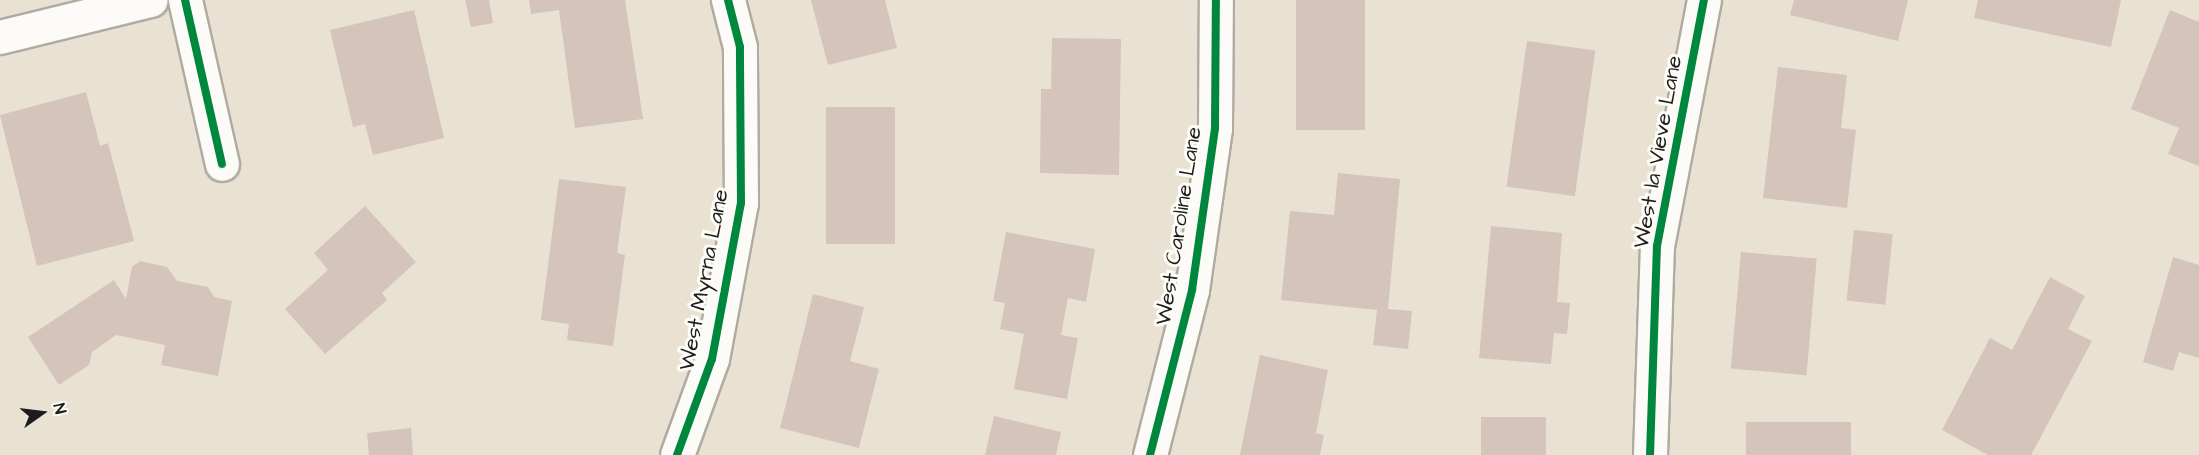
<!DOCTYPE html>
<html>
<head>
<meta charset="utf-8">
<style>
	body { margin:0 }
	#map { position:relative; width:2199px; height:455px; overflow:hidden; background:#e9e2d3; font-family:"Architects Daughter",sans-serif }
	div>[style] { position:absolute }
	.building>* { inset:0; background:#d4c4b9; transform-origin:0 0 }
	.roads { filter:drop-shadow(2px 0 #b0aba2) drop-shadow(-2px 0 #b0aba2) drop-shadow(0 2px #b0aba2) drop-shadow(0 -2px #b0aba2) }
	.minor>* { height:33px; margin:-16.5px; padding:0 16.5px; transform-origin:16.5px; border-radius:16.5px; background:#fcfbf8 }
	.cycleway>* { height:8px; margin:-4px; padding:0 4px; transform-origin:4px; border-radius:4px; background:#00873e }
	span { translate:-50% -50%; white-space:nowrap; text-align:center; line-height:1.15; -webkit-text-stroke:6px #fdfcf7; paint-order:stroke }
	.street-label { font-size:22px; color:#1c1c1c }
	.north { position:absolute; left:12px; top:383px; width:60px; height:60px; -webkit-text-stroke:4px #fdfcf7; paint-order:stroke; rotate:76deg; font-size:16px; font-weight:700; line-height:24px; text-align:center; color:#1c1c1c }
	.north::after { content:''; display:block; margin:auto; width:21px; height:27px; background:#1c1c1c; clip-path:polygon(50% 0,100% 100%,50% 72%,0 100%) }
</style>
</head>
<body>
<div id="map">
	<div class="building">
		<i style="clip-path:polygon(465px 0,489px 0,493px 23px,471px 27px)"></i>
		<i style="clip-path:polygon(529px 0,625px 0,643px 119px,575px 128px,559px 10px,531px 14px)"></i>
		<i style="clip-path:polygon(811px 0,885px 0,897px 48px,828px 65px)"></i>
		<i style="left:1296px;top:0;width:69px;height:130px"></i>
		<i style="clip-path:polygon(1794px 0,1908px 0,1898px 41px,1790px 15px)"></i>
		<i style="clip-path:polygon(1978px 0,2121px 0,2111px 47px,1974px 18px)"></i>
		<i style="clip-path:polygon(414px 10px,444px 138px,373px 155px,365px 124px,353px 127px,330px 30px)"></i>
		<i style="clip-path:polygon(2170px 10px,2199px 22px,2199px 166px,2168px 154px,2179px 128px,2131px 109px)"></i>
		<i style="clip-path:polygon(1052px 38px,1121px 39px,1119px 175px,1040px 173px,1041px 89px,1051px 89px)"></i>
		<i style="left:1527px;top:41px;width:69px;height:147px;rotate:8deg"></i>
		<i style="clip-path:polygon(1778px 67px,1847px 75px,1841px 128px,1856px 130px,1847px 208px,1763px 198px)"></i>
		<i style="clip-path:polygon(86px 92px,100px 146px,108px 143px,134px 241px,37px 266px,0 115px)"></i>
		<i style="left:826px;top:107px;width:69px;height:137px"></i>
		<i style="clip-path:polygon(1338px 173px,1400px 179px,1388px 309px,1412px 311px,1408px 349px,1373px 345px,1377px 310px,1281px 300px,1290px 211px,1334px 215px)"></i>
		<i style="clip-path:polygon(559px 179px,626px 187px,617px 253px,625px 255px,613px 346px,567px 340px,569px 324px,541px 320px)"></i>
		<i style="clip-path:polygon(365px 206px,416px 262px,382px 293px,387px 300px,325px 354px,285px 309px,328px 270px,314px 253px)"></i>
		<i style="clip-path:polygon(1491px 226px,1562px 233px,1557px 302px,1570px 303px,1567px 334px,1554px 333px,1551px 364px,1479px 358px)"></i>
		<i style="left:1854px;top:230px;width:39px;height:71px;rotate:6deg"></i>
		<i style="clip-path:polygon(1006px 232px,1095px 249px,1086px 302px,1068px 298px,1061px 335px,1078px 338px,1067px 399px,1014px 389px,1024px 334px,1000px 329px,1005px 303px,993px 301px)"></i>
		<i style="left:1741px;top:252px;width:76px;height:117px;rotate:5deg"></i>
		<i style="clip-path:polygon(2173px 257px,2199px 265px,2199px 358px,2179px 352px,2173px 371px,2143px 362px)"></i>
		<i style="clip-path:polygon(140px 261px,167px 267px,177px 281px,208px 287px,214px 297px,232px 301px,218px 376px,161px 365px,165px 345px,116px 335px,92px 352px,89px 365px,59px 385px,28px 337px,114px 280px,126px 299px,132px 267px)"></i>
		<i style="clip-path:polygon(2050px 277px,2085px 296px,2068px 329px,2092px 341px,2031px 455px,1988px 455px,1942px 430px,1990px 338px,2012px 350px)"></i>
		<i style="clip-path:polygon(813px 294px,864px 307px,850px 361px,879px 369px,859px 448px,780px 428px)"></i>
		<i style="clip-path:polygon(1260px 355px,1328px 370px,1316px 433px,1324px 435px,1320px 455px,1240px 455px)"></i>
		<i style="clip-path:polygon(994px 416px,1061px 432px,1056px 455px,985px 455px)"></i>
		<i style="left:1481px;top:417px;width:65px;height:38px"></i>
		<i style="left:1746px;top:422px;width:105px;height:33px"></i>
		<i style="clip-path:polygon(411px 428px,413px 455px,369px 455px,367px 433px)"></i>
	</div>
	<div class="roads">
		<div class="minor">
			<i style="left:185px;top:0;width:168px;rotate:77.3deg"></i>
			<i style="left:0;top:37px;width:155px;rotate:-13.8deg"></i>
			<i style="left:677px;top:455px;width:102px;rotate:-70deg"></i>
			<i style="left:712px;top:359px;width:159px;rotate:-79.5deg"></i>
			<i style="left:741px;top:203px;width:156px;rotate:-90.4deg"></i>
			<i style="left:740px;top:47px;width:49px;rotate:-104.3deg"></i>
			<i style="left:1150px;top:455px;width:170px;rotate:-75.7deg"></i>
			<i style="left:1192px;top:290px;width:164px;rotate:-81.9deg"></i>
			<i style="left:1215px;top:128px;width:128px;rotate:-89.6deg"></i>
			<i style="left:1650px;top:455px;width:209px;rotate:-88.1deg"></i>
			<i style="left:1657px;top:246px;width:250px;rotate:-79.2deg"></i>
		</div>
	</div>
	<div class="cycleway">
		<i style="left:185px;top:0;width:168px;rotate:77.3deg"></i>
		<i style="left:677px;top:455px;width:102px;rotate:-70deg"></i>
		<i style="left:712px;top:359px;width:159px;rotate:-79.5deg"></i>
		<i style="left:741px;top:203px;width:156px;rotate:-90.4deg"></i>
		<i style="left:740px;top:47px;width:49px;rotate:-104.3deg"></i>
		<i style="left:1150px;top:455px;width:170px;rotate:-75.7deg"></i>
		<i style="left:1192px;top:290px;width:164px;rotate:-81.9deg"></i>
		<i style="left:1215px;top:128px;width:128px;rotate:-89.6deg"></i>
		<i style="left:1650px;top:455px;width:209px;rotate:-88.1deg"></i>
		<i style="left:1657px;top:246px;width:250px;rotate:-79.2deg"></i>
	</div>
	<div class="street-label">
		<span style="left:1658px;top:152px;rotate:-80deg">West la Vieve Lane</span>
		<span style="left:1179px;top:226px;rotate:-81deg">West Caroline Lane</span>
		<span style="left:704px;top:280px;rotate:-79deg">West Myrna Lane</span>
	</div>
	<div class="north">N</div>
</div>
</body>
</html>
